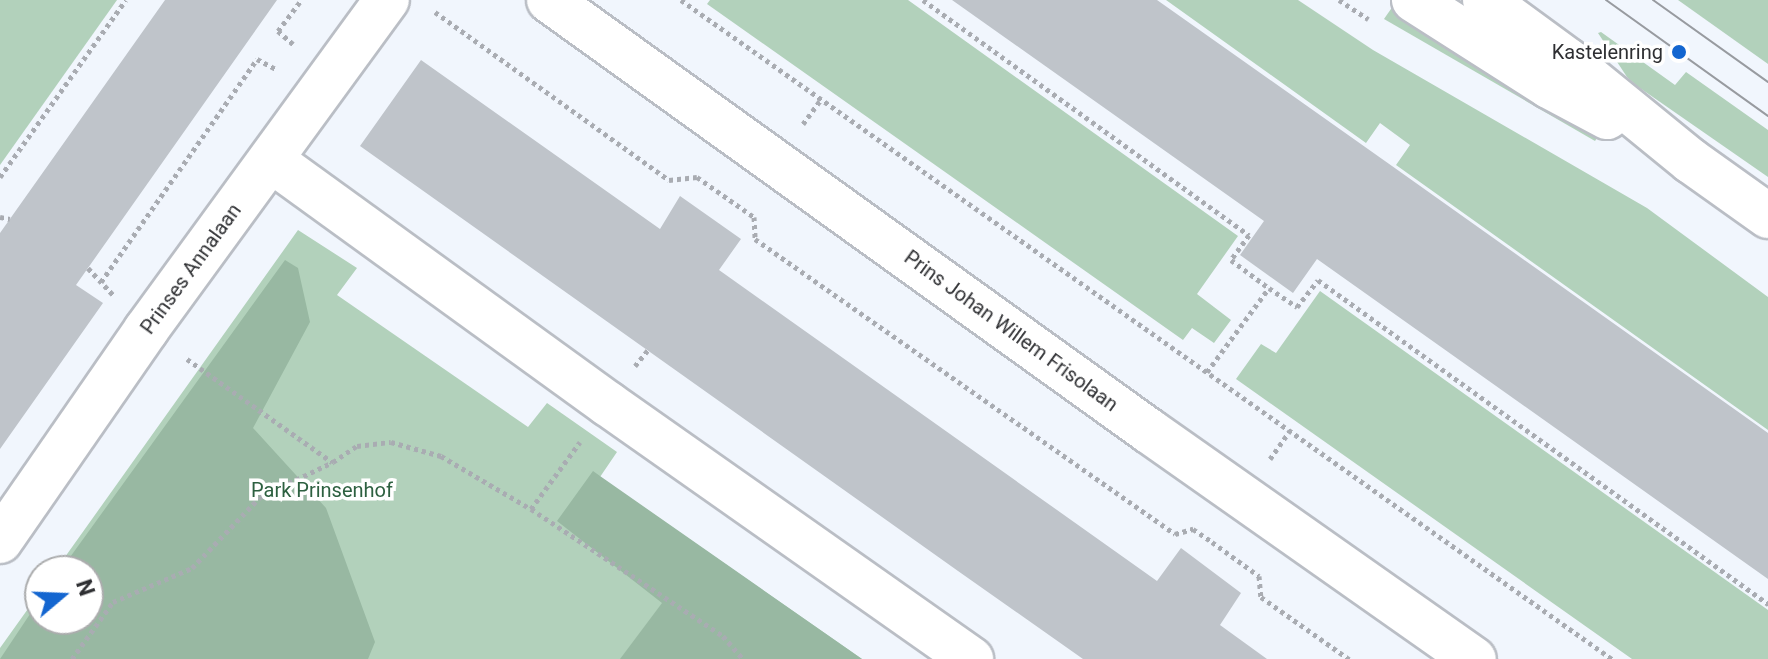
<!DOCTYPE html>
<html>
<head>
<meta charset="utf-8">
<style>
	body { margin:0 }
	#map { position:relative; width:1768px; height:659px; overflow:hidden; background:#f1f6fd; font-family:Roboto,sans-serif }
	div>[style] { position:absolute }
	.green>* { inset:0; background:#b2d1bb }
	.forest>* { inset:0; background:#98b8a2 }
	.building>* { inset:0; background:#bfc4ca }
	.path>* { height:5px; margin-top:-2.5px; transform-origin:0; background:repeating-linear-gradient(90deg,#a9acb2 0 4px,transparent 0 8px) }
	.roads { filter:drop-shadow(2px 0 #babec5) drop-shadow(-2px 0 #babec5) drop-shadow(0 2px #babec5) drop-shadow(0 -2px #babec5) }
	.minor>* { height:44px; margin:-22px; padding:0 22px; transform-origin:22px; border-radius:22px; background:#fff }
	.tram>* { height:2px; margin:-1px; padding:0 1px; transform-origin:1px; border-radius:1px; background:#989ba0 }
	.dots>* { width:22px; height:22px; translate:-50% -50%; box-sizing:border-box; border:4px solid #fff; border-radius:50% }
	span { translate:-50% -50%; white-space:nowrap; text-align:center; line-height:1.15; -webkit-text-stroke:7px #fff; paint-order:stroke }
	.poi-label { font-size:20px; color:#2e2f32 }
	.right { translate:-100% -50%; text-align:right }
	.street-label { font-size:20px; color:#2e2f32 }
	.park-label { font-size:20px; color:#2d6040 }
	.north { position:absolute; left:24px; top:555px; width:80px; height:80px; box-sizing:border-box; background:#fff; border:2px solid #abacad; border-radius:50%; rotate:71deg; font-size:22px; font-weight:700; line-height:32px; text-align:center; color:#2e2f32 }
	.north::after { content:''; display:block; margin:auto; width:28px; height:36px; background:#1466d0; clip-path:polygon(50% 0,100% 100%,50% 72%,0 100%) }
</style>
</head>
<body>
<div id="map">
	<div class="green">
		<i style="clip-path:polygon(0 0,117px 0,0 165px)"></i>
		<i style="clip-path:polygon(710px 0,908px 0,1238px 236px,1197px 294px,1231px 320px,1214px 343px,1192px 328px,1183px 340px,707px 4px)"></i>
		<i style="clip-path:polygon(1166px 0,1298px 0,1373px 50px,1647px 208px,1768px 297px,1768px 430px,1396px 165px,1410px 145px,1380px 123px,1366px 143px)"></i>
		<i style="clip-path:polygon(1678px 0,1768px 0,1768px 64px)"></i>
		<i style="clip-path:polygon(1393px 6px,1599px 135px,1595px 141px,1384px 19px)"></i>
		<i style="clip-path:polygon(1601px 32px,1675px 85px,1686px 72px,1768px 130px,1768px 177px,1637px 86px,1627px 77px,1598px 33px)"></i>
		<i style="clip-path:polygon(298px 230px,357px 268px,337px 295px,528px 427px,547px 403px,617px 452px,600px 477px,862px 659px,0 659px,0 648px,40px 592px,40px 619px,88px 619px,88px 571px,55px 571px)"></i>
		<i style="clip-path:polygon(1320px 291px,1768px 610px,1768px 659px,1632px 659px,1236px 379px,1261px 344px,1276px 353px)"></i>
	</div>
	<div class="forest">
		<i style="clip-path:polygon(285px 260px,298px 268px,310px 322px,253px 428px,326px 508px,375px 642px,368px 659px,0 659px,40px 599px,40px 619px,88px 619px,88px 571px,60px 571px)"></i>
		<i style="clip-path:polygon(593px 471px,600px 476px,862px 659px,620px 659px,662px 603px,557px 521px)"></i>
	</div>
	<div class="building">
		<i style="clip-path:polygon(165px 0,277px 0,76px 285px,103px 303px,0 449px,0 233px)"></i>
		<i style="clip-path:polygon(952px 0,1157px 0,1392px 166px,1768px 433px,1768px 579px,1317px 259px,1293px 293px,1240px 255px,1264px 221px)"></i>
		<i style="clip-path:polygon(421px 60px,660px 229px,680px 196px,741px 239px,719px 270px,1157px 581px,1181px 548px,1241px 593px,1220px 625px,1267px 659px,1083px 659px,958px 571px,360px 146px)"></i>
	</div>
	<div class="path">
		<i style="left:681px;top:0;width:1141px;rotate:35.29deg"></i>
		<i style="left:923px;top:0;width:402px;rotate:35.8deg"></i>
		<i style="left:1249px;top:235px;width:31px;rotate:126deg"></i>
		<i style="left:1231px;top:260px;width:47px;rotate:36.4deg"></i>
		<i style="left:1269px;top:288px;width:34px;rotate:34deg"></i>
		<i style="left:1297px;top:307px;width:34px;rotate:-52deg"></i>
		<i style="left:1318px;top:280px;width:555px;rotate:35.75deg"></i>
		<i style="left:1339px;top:0;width:35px;rotate:33deg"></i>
		<i style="left:435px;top:12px;width:288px;rotate:35.7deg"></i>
		<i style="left:669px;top:180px;width:28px;rotate:-6deg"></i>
		<i style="left:697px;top:177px;width:70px;rotate:35.1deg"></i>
		<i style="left:754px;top:217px;width:22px;rotate:87deg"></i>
		<i style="left:755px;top:239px;width:513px;rotate:35.08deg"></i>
		<i style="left:1175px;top:534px;width:19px;rotate:-16deg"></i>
		<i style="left:1193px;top:529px;width:23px;rotate:34deg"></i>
		<i style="left:1212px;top:542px;width:58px;rotate:35.9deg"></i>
		<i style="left:1259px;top:576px;width:21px;rotate:85deg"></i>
		<i style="left:1261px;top:597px;width:108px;rotate:35.2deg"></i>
		<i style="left:293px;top:44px;width:20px;rotate:-139deg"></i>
		<i style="left:278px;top:31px;width:39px;rotate:-53deg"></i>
		<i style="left:803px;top:124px;width:31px;rotate:-54deg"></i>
		<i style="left:0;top:177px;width:217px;rotate:-54.6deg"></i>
		<i style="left:0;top:217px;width:10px;rotate:11deg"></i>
		<i style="left:88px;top:268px;width:37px;rotate:47deg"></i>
		<i style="left:101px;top:282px;width:272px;rotate:-55deg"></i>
		<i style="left:257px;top:59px;width:21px;rotate:28deg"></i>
		<i style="left:187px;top:359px;width:178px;rotate:35.4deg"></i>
		<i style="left:635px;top:366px;width:21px;rotate:-51deg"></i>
		<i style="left:1207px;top:372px;width:104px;rotate:-53.6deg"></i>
		<i style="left:1270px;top:459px;width:35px;rotate:-55deg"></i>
		<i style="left:531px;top:509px;width:83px;rotate:-53.8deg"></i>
		<i style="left:72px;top:659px;width:70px;rotate:-54.3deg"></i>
		<i style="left:113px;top:602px;width:86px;rotate:-23.3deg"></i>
		<i style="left:192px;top:568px;width:98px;rotate:-46.2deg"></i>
		<i style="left:260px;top:497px;width:81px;rotate:-25.6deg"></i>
		<i style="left:333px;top:462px;width:29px;rotate:-34deg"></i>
		<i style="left:357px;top:446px;width:34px;rotate:-7deg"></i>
		<i style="left:391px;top:442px;width:52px;rotate:15.6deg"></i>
		<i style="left:441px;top:456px;width:104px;rotate:30.5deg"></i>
		<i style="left:531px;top:509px;width:230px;rotate:33.5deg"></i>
		<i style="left:723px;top:636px;width:30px;rotate:49deg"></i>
	</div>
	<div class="roads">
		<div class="minor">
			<i style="left:549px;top:0;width:739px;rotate:35.69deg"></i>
			<i style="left:1149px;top:431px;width:397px;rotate:35.1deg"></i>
			<i style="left:1414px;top:0;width:160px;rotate:32.5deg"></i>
			<i style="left:1549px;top:86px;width:66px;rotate:28.1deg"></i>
			<i style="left:1485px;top:0;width:102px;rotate:36.2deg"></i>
			<i style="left:1567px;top:60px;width:160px;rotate:39.2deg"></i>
			<i style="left:1691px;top:161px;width:95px;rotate:35.5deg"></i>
			<i style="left:271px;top:160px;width:416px;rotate:35.9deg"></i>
			<i style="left:608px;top:404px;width:444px;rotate:35.1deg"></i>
			<i style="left:0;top:541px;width:257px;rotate:-55.3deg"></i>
			<i style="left:146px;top:330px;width:409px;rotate:-53.9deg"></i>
		</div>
	</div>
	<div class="tram">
		<i style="left:1606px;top:0;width:199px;rotate:35.6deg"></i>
		<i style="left:1653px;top:0;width:141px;rotate:35.5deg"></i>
	</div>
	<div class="dots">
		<i style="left:1679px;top:52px;background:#1466d0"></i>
	</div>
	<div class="poi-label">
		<span class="right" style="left:1663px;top:52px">Kastelenring</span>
	</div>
	<div class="street-label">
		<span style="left:191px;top:269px;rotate:-54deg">Prinses Annalaan</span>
		<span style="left:1011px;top:331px;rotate:36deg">Prins Johan Willem Frisolaan</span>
	</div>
	<div class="park-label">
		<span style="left:322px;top:490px">Park Prinsenhof</span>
	</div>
	<div class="north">N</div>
</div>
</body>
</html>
